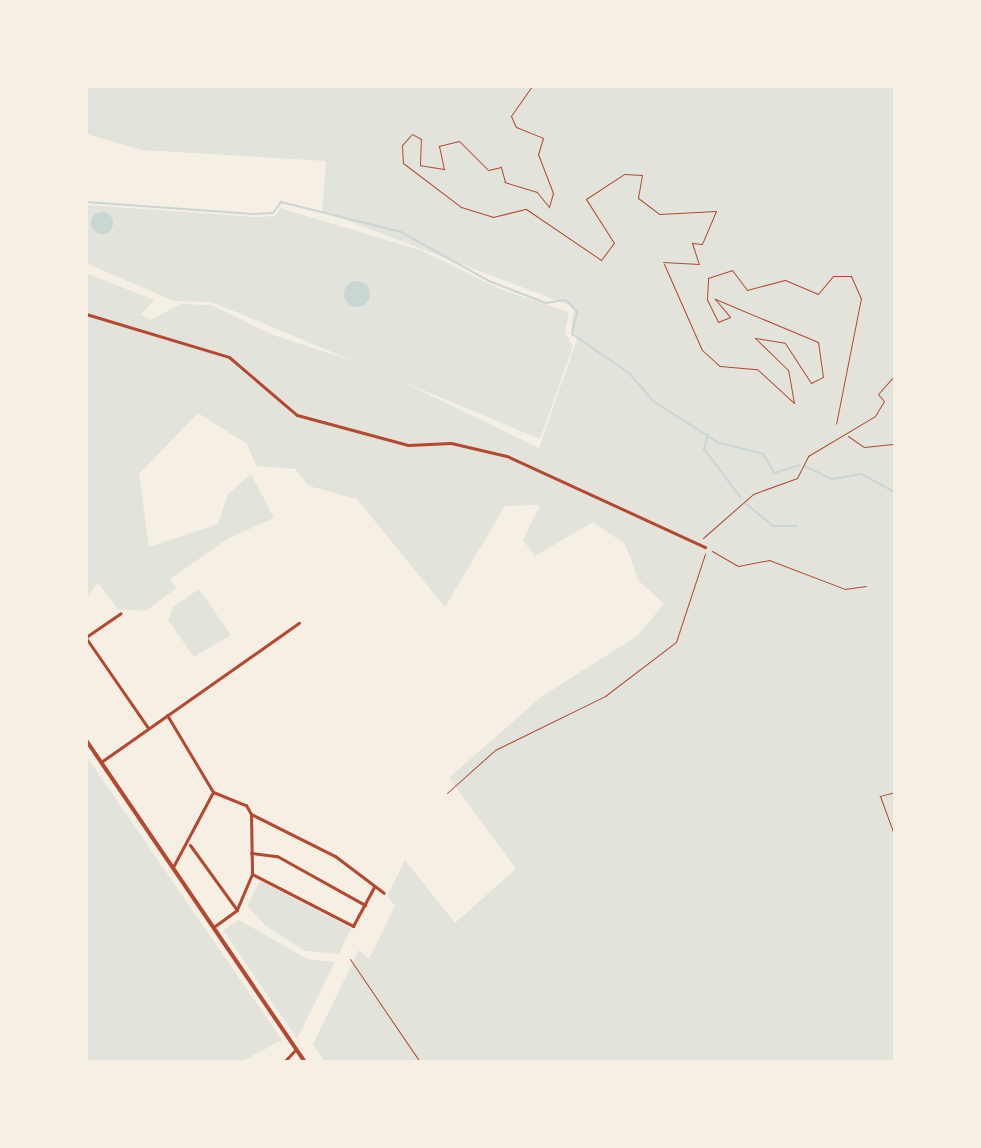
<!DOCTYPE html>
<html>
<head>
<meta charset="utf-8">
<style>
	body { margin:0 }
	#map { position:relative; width:981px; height:1148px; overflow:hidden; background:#f6efe4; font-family:"Zilla Slab",serif }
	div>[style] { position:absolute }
	.green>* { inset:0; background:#e2e4dc }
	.water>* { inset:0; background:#c9d6d2 }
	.round { border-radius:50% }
	.stream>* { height:2px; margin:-1px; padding:0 1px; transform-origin:1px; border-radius:1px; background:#c9d6d2 }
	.path>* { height:1px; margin:-0.5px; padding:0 0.5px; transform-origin:0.5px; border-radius:0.5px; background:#b5482f }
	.minor>* { height:3px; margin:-1.5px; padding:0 1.5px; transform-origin:1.5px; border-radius:1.5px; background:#b5482f }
	.primary>* { height:4px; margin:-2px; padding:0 2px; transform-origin:2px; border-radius:2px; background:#b5482f }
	span { translate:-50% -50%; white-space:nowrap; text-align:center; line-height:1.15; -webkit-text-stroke:8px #f6efe4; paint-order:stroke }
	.frame { position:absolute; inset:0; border:88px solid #f6efe4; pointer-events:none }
</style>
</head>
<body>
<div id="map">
	<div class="green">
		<i style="clip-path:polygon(86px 86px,895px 86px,895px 1062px,325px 1062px,313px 1044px,359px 950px,369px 959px,395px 906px,387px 896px,405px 860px,455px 923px,516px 869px,449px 778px,541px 697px,637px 636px,664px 604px,638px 580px,625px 544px,593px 522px,535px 556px,523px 540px,540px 505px,505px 506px,445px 607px,357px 499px,309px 486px,295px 469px,256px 466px,247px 444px,198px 413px,139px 474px,149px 547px,218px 524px,228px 494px,251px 474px,274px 518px,229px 538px,170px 579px,176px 588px,146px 611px,118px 609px,98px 583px,86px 597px,86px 273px,154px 300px,141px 315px,151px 320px,180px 304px,211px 305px,273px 335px,374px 368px,539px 448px,578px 336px,571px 331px,574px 307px,322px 211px,326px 161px,142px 150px,86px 134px)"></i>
		<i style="clip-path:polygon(86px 205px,256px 217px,275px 216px,280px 208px,420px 250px,500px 289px,569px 312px,565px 332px,573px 346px,540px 439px,212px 302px,174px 301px,86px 263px)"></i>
		<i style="clip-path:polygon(199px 589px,231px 635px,194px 657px,168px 620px,173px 607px)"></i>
		<i style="clip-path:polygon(86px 756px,282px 1040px,241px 1062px,86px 1062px)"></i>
		<i style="clip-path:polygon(260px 881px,351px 928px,339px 954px,305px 951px,265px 925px,247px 906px)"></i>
		<i style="clip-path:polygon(239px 920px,307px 959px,335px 962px,297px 1039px,223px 930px)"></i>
	</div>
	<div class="water">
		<i class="round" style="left:91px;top:212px;width:22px;height:22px"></i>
		<i class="round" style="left:344px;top:281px;width:26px;height:26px"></i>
	</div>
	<div class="stream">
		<i style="left:86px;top:202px;width:167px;rotate:4.1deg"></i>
		<i style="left:253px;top:214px;width:20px;rotate:-3deg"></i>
		<i style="left:273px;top:213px;width:14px;rotate:-54deg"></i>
		<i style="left:281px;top:202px;width:124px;rotate:14deg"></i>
		<i style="left:401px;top:232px;width:101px;rotate:29.1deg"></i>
		<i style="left:489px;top:281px;width:61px;rotate:21.1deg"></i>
		<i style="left:546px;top:303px;width:20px;rotate:-9deg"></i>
		<i style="left:566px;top:300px;width:16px;rotate:47deg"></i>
		<i style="left:577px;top:312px;width:23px;rotate:103deg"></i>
		<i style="left:572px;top:334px;width:68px;rotate:34.2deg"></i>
		<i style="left:628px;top:372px;width:38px;rotate:49deg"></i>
		<i style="left:653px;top:401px;width:76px;rotate:32.6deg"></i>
		<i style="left:717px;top:442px;width:48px;rotate:14.6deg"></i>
		<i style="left:763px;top:454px;width:22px;rotate:60deg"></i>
		<i style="left:774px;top:473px;width:27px;rotate:-17deg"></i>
		<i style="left:708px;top:434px;width:16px;rotate:105deg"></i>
		<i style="left:704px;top:449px;width:61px;rotate:52.9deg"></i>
		<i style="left:804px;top:466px;width:31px;rotate:25deg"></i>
		<i style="left:832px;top:479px;width:29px;rotate:-10deg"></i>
		<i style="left:861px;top:474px;width:38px;rotate:28deg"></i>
		<i style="left:745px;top:503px;width:36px;rotate:39deg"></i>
		<i style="left:773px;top:526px;width:24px"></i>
	</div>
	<div class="path">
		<i style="left:532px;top:86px;width:37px;rotate:125deg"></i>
		<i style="left:511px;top:116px;width:12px;rotate:66deg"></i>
		<i style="left:516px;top:127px;width:29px;rotate:22deg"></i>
		<i style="left:543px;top:138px;width:17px;rotate:107deg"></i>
		<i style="left:538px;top:154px;width:42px;rotate:69deg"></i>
		<i style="left:553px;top:193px;width:15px;rotate:106deg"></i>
		<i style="left:549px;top:207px;width:19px;rotate:-129deg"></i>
		<i style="left:537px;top:192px;width:34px;rotate:-163deg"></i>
		<i style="left:505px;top:182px;width:16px;rotate:-105deg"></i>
		<i style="left:501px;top:167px;width:13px;rotate:167deg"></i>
		<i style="left:488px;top:170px;width:41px;rotate:-135deg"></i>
		<i style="left:459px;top:141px;width:21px;rotate:166deg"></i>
		<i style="left:439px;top:146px;width:24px;rotate:78deg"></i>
		<i style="left:444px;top:169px;width:24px;rotate:-171deg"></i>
		<i style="left:420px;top:165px;width:26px;rotate:-88deg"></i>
		<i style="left:421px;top:139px;width:10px;rotate:-151deg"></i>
		<i style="left:412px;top:134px;width:15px;rotate:132deg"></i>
		<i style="left:402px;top:145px;width:18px;rotate:87deg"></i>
		<i style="left:403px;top:163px;width:73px;rotate:37.2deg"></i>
		<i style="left:461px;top:207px;width:34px;rotate:17deg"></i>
		<i style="left:493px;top:217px;width:34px;rotate:-14deg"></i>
		<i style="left:526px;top:209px;width:91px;rotate:34.2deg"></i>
		<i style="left:601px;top:260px;width:21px;rotate:-53deg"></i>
		<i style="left:614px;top:243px;width:52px;rotate:-122.5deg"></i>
		<i style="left:586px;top:199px;width:45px;rotate:-33.3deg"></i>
		<i style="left:624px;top:174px;width:18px;rotate:3deg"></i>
		<i style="left:642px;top:175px;width:23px;rotate:100deg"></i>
		<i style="left:638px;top:198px;width:26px;rotate:37deg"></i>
		<i style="left:659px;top:214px;width:57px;rotate:-3deg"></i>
		<i style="left:716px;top:211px;width:36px;rotate:113deg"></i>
		<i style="left:702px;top:244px;width:10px;rotate:-174deg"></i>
		<i style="left:692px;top:243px;width:22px;rotate:72deg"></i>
		<i style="left:699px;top:264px;width:36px;rotate:-177deg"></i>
		<i style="left:664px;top:264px;width:94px;rotate:66.2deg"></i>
		<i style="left:702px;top:350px;width:24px;rotate:42deg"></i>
		<i style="left:720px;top:366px;width:37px;rotate:5deg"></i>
		<i style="left:757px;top:369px;width:50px;rotate:42.6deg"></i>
		<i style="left:794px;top:403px;width:34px;rotate:-100deg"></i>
		<i style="left:788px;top:370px;width:46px;rotate:-135.9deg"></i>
		<i style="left:755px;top:338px;width:30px;rotate:9deg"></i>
		<i style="left:785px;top:343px;width:48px;rotate:57deg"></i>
		<i style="left:811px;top:383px;width:13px;rotate:-27deg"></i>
		<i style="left:823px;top:377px;width:35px;rotate:-98deg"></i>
		<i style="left:818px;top:342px;width:112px;rotate:-157.3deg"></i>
		<i style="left:715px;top:299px;width:23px;rotate:50deg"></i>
		<i style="left:730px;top:317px;width:13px;rotate:157deg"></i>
		<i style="left:718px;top:322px;width:25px;rotate:-116deg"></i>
		<i style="left:707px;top:299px;width:21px;rotate:-87deg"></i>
		<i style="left:708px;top:278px;width:25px;rotate:-18deg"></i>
		<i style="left:732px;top:270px;width:25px;rotate:53deg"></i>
		<i style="left:747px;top:290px;width:39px;rotate:-15deg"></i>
		<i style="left:785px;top:280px;width:36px;rotate:23deg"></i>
		<i style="left:818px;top:294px;width:23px;rotate:-50deg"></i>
		<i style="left:833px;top:276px;width:18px"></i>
		<i style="left:851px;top:276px;width:24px;rotate:66deg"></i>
		<i style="left:861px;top:298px;width:128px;rotate:101.2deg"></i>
		<i style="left:848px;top:436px;width:19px;rotate:35deg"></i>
		<i style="left:864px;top:447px;width:31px;rotate:-6deg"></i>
		<i style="left:703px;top:538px;width:67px;rotate:-41.3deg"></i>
		<i style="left:753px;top:494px;width:47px;rotate:-20deg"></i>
		<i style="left:797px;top:478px;width:25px;rotate:-63deg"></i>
		<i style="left:808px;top:456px;width:78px;rotate:-30.8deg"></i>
		<i style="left:875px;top:416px;width:17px;rotate:-59deg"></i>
		<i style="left:884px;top:401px;width:9px;rotate:-131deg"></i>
		<i style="left:878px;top:394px;width:25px;rotate:-48deg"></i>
		<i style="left:712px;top:551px;width:30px;rotate:30deg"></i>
		<i style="left:738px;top:566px;width:32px;rotate:-11deg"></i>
		<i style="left:769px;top:560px;width:81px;rotate:20.9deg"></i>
		<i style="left:845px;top:589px;width:21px;rotate:-8deg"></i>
		<i style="left:895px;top:792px;width:16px;rotate:165deg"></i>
		<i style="left:880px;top:796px;width:44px;rotate:69.9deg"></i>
		<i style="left:447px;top:793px;width:64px;rotate:-41.9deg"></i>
		<i style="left:495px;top:750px;width:123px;rotate:-26.1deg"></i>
		<i style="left:605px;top:696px;width:89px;rotate:-37.3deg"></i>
		<i style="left:676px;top:642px;width:93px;rotate:-71.8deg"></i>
		<i style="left:350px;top:959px;width:125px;rotate:55.8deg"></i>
	</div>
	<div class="minor">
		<i style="left:86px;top:314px;width:149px;rotate:16.7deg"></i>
		<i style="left:229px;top:357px;width:89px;rotate:40.5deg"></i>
		<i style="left:297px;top:415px;width:115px;rotate:15.1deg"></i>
		<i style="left:408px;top:445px;width:43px;rotate:-2.7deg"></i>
		<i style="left:451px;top:443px;width:57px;rotate:13.1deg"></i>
		<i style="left:507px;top:456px;width:218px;rotate:24.7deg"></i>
		<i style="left:86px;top:637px;width:42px;rotate:-34.4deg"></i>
		<i style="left:86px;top:638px;width:109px;rotate:55.4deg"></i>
		<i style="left:167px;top:715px;width:90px;rotate:59.1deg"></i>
		<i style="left:213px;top:792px;width:85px;rotate:118.1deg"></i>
		<i style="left:101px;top:762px;width:242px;rotate:-35.1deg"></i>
		<i style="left:213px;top:792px;width:35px;rotate:22deg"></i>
		<i style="left:246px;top:805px;width:10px;rotate:61deg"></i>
		<i style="left:251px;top:814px;width:60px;rotate:89deg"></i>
		<i style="left:252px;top:874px;width:39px;rotate:113deg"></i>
		<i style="left:237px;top:910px;width:29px;rotate:144deg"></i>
		<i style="left:251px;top:814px;width:94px;rotate:26.6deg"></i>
		<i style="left:335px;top:856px;width:61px;rotate:37.1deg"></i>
		<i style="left:190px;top:845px;width:80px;rotate:54.1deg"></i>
		<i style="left:251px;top:853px;width:26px;rotate:7deg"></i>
		<i style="left:277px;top:856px;width:101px;rotate:29.1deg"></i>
		<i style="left:252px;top:874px;width:114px;rotate:27.2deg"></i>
		<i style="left:353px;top:926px;width:44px;rotate:-61.7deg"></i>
		<i style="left:284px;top:1062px;width:18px;rotate:-47deg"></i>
	</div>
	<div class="primary">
		<i style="left:86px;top:740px;width:389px;rotate:55.8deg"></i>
	</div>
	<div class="frame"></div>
</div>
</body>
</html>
